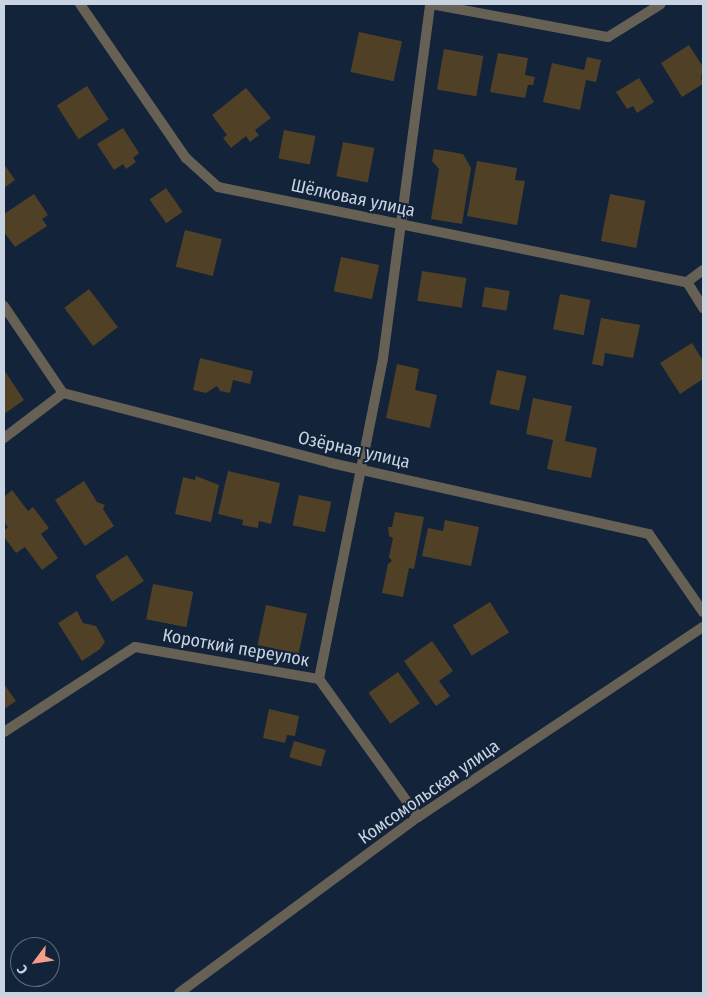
<!DOCTYPE html>
<html>
<head>
<meta charset="utf-8">
<style>
	body { margin:0 }
	#map { position:relative; width:707px; height:997px; overflow:hidden; background:#132339; font-family:"Fira Sans Condensed",sans-serif }
	div>[style] { position:absolute }
	.building>* { inset:0; background:#504026; transform-origin:0 0 }
	.street>* { height:10px; margin:-5px; padding:0 5px; transform-origin:5px; border-radius:5px; background:#676155 }
	span { translate:-50% -50%; white-space:nowrap; text-align:center; line-height:1.15; -webkit-text-stroke:4px #132339; paint-order:stroke }
	.street-label { font-size:18px; color:#c9d4e2 }
	.frame { position:absolute; inset:0; border:5px solid #c9d4e2; pointer-events:none }
	.north { position:absolute; left:10px; top:937px; width:50px; height:50px; box-sizing:border-box; background:#132339; border:1px solid #5c6a7d; border-radius:50%; rotate:239deg; font-size:14px; font-weight:700; line-height:20px; text-align:center; color:#c9d4e2 }
	.north::after { content:''; display:block; margin:auto; width:18px; height:22px; background:#f49e89; clip-path:polygon(50% 0,100% 100%,50% 72%,0 100%) }
</style>
</head>
<body>
<div id="map">
	<div class="building">
		<i style="left:359px;top:32px;width:44px;height:41px;rotate:12deg"></i>
		<i style="clip-path:polygon(689px 45px,703px 67px,701px 78px,703px 84px,682px 97px,661px 63px)"></i>
		<i style="left:444px;top:49px;width:40px;height:41px;rotate:10deg"></i>
		<i style="clip-path:polygon(498px 53px,528px 58px,525px 75px,535px 77px,533px 85px,528px 85px,525px 98px,490px 92px)"></i>
		<i style="clip-path:polygon(587px 57px,601px 60px,596px 82px,586px 80px,580px 110px,543px 102px,552px 63px,584px 70px)"></i>
		<i style="clip-path:polygon(639px 78px,654px 102px,637px 113px,633px 106px,627px 109px,616px 92px)"></i>
		<i style="left:87px;top:86px;width:40px;height:36px;rotate:57deg"></i>
		<i style="clip-path:polygon(246px 88px,271px 118px,255px 130px,259px 135px,250px 142px,246px 136px,231px 148px,223px 138px,227px 135px,212px 115px)"></i>
		<i style="clip-path:polygon(123px 128px,139px 153px,133px 158px,136px 162px,126px 169px,123px 164px,114px 170px,97px 144px)"></i>
		<i style="left:284px;top:130px;width:32px;height:29px;rotate:11deg"></i>
		<i style="left:343px;top:142px;width:32px;height:35px;rotate:11deg"></i>
		<i style="clip-path:polygon(434px 149px,463px 154px,471px 168px,462px 224px,431px 219px,439px 169px,432px 161px)"></i>
		<i style="clip-path:polygon(477px 161px,517px 168px,515px 180px,525px 181px,517px 225px,467px 216px)"></i>
		<i style="clip-path:polygon(4px 164px,15px 180px,4px 188px)"></i>
		<i style="left:166px;top:188px;width:29px;height:20px;rotate:55deg"></i>
		<i style="clip-path:polygon(34px 194px,48px 215px,42px 219px,47px 226px,15px 247px,4px 232px,4px 214px)"></i>
		<i style="left:610px;top:194px;width:36px;height:48px;rotate:11deg"></i>
		<i style="left:185px;top:230px;width:38px;height:38px;rotate:14deg"></i>
		<i style="left:341px;top:257px;width:39px;height:35px;rotate:12deg"></i>
		<i style="left:422px;top:271px;width:45px;height:30px;rotate:9deg"></i>
		<i style="left:485px;top:287px;width:25px;height:20px;rotate:9deg"></i>
		<i style="left:89px;top:289px;width:48px;height:31px;rotate:53deg"></i>
		<i style="left:560px;top:294px;width:31px;height:36px;rotate:11deg"></i>
		<i style="clip-path:polygon(601px 318px,640px 325px,633px 358px,605px 353px,603px 366px,592px 364px)"></i>
		<i style="clip-path:polygon(692px 343px,703px 361px,703px 379px,680px 394px,660px 363px)"></i>
		<i style="clip-path:polygon(200px 358px,253px 371px,250px 384px,233px 380px,230px 393px,220px 391px,217px 386px,206px 393px,193px 390px)"></i>
		<i style="clip-path:polygon(397px 364px,419px 369px,415px 390px,437px 395px,430px 428px,386px 418px)"></i>
		<i style="clip-path:polygon(4px 370px,24px 400px,4px 414px)"></i>
		<i style="left:497px;top:370px;width:30px;height:35px;rotate:12deg"></i>
		<i style="clip-path:polygon(533px 398px,572px 406px,565px 441px,597px 448px,591px 478px,547px 469px,553px 440px,526px 434px)"></i>
		<i style="clip-path:polygon(228px 471px,280px 483px,271px 524px,259px 521px,258px 528px,242px 525px,243px 520px,218px 514px)"></i>
		<i style="clip-path:polygon(196px 476px,219px 485px,211px 522px,175px 514px,183px 477px,195px 480px)"></i>
		<i style="clip-path:polygon(84px 481px,97px 502px,105px 505px,103px 509px,114px 526px,85px 546px,55px 500px)"></i>
		<i style="clip-path:polygon(12px 490px,28px 511px,33px 507px,49px 528px,41px 534px,58px 558px,42px 570px,25px 547px,16px 553px,4px 537px,4px 531px,8px 527px,4px 522px,4px 497px)"></i>
		<i style="left:299px;top:495px;width:33px;height:31px;rotate:12deg"></i>
		<i style="clip-path:polygon(395px 512px,424px 517px,414px 569px,409px 568px,403px 597px,382px 593px,388px 564px,392px 561px,389px 557px,393px 538px,389px 536px,388px 527px,392px 527px)"></i>
		<i style="clip-path:polygon(445px 520px,479px 527px,471px 566px,422px 556px,428px 528px,443px 531px)"></i>
		<i style="left:127px;top:555px;width:31px;height:38px;rotate:57deg"></i>
		<i style="left:153px;top:584px;width:41px;height:36px;rotate:11deg"></i>
		<i style="left:490px;top:602px;width:36px;height:44px;rotate:58deg"></i>
		<i style="left:266px;top:605px;width:42px;height:41px;rotate:12deg"></i>
		<i style="clip-path:polygon(77px 611px,83px 623px,96px 626px,105px 642px,100px 649px,82px 661px,58px 623px)"></i>
		<i style="clip-path:polygon(432px 641px,453px 671px,439px 681px,450px 696px,436px 706px,404px 661px)"></i>
		<i style="left:398px;top:672px;width:38px;height:36px;rotate:55deg"></i>
		<i style="clip-path:polygon(4px 684px,16px 701px,4px 709px)"></i>
		<i style="clip-path:polygon(269px 709px,299px 716px,295px 736px,287px 735px,285px 743px,263px 738px)"></i>
		<i style="left:294px;top:741px;width:33px;height:17px;rotate:16deg"></i>
	</div>
	<div class="street">
		<i style="left:80px;top:4px;width:187px;rotate:55.5deg"></i>
		<i style="left:186px;top:158px;width:43px;rotate:42.2deg"></i>
		<i style="left:218px;top:187px;width:479px;rotate:11.5deg"></i>
		<i style="left:687px;top:282px;width:20px;rotate:-37deg"></i>
		<i style="left:431px;top:4px;width:180px;rotate:10.6deg"></i>
		<i style="left:608px;top:37px;width:62px;rotate:-31.9deg"></i>
		<i style="left:687px;top:282px;width:31px;rotate:58deg"></i>
		<i style="left:4px;top:306px;width:105px;rotate:55.9deg"></i>
		<i style="left:63px;top:393px;width:277px;rotate:14.6deg"></i>
		<i style="left:331px;top:463px;width:326px;rotate:12.6deg"></i>
		<i style="left:649px;top:534px;width:95px;rotate:55.3deg"></i>
		<i style="left:4px;top:438px;width:74px;rotate:-37.3deg"></i>
		<i style="left:319px;top:679px;width:327px;rotate:-78.7deg"></i>
		<i style="left:383px;top:358px;width:357px;rotate:-82.4deg"></i>
		<i style="left:4px;top:732px;width:156px;rotate:-33deg"></i>
		<i style="left:135px;top:647px;width:187px;rotate:9.9deg"></i>
		<i style="left:319px;top:679px;width:170px;rotate:54.3deg"></i>
		<i style="left:179px;top:993px;width:297px;rotate:-36.4deg"></i>
		<i style="left:418px;top:817px;width:343px;rotate:-33.7deg"></i>
	</div>
	<div class="street-label">
		<span style="left:353px;top:198px;rotate:12deg">Шёлковая улица</span>
		<span style="left:354px;top:450px;rotate:13deg">Озёрная улица</span>
		<span style="left:236px;top:648px;rotate:10deg">Короткий переулок</span>
		<span style="left:429px;top:792px;rotate:-35deg">Комсомольская улица</span>
	</div>
	<div class="frame"></div>
	<div class="north">С</div>
</div>
</body>
</html>
